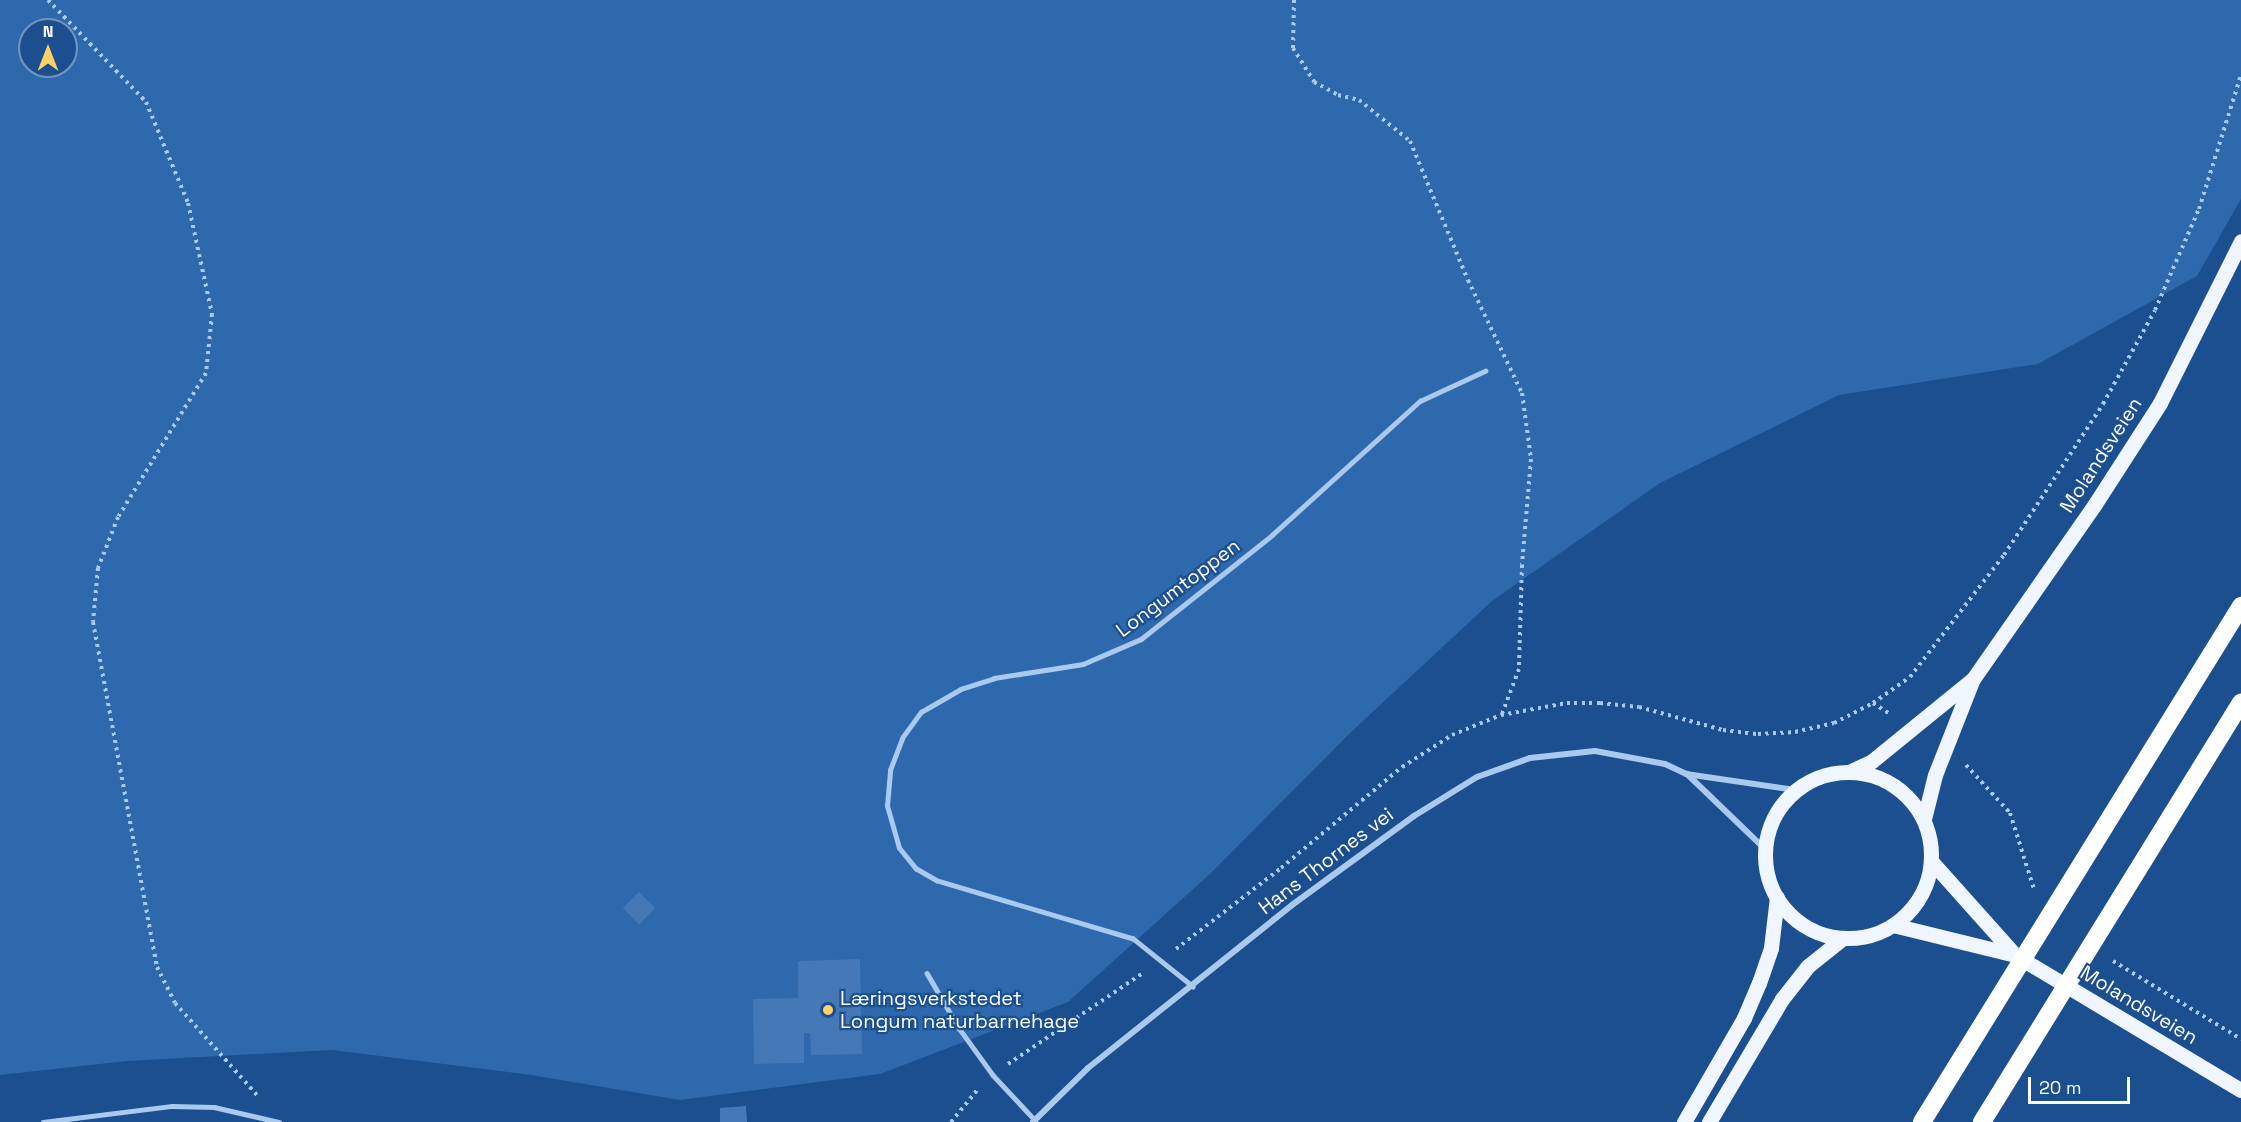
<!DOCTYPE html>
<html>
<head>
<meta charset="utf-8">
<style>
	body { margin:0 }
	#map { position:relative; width:2241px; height:1122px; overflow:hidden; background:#1b4f8f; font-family:"Space Grotesk",sans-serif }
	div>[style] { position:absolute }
	.green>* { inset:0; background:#2e69ad }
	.building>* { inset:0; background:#4478b7; transform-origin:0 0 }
	.path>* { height:4px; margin-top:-2px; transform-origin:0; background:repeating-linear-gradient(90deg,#a9c9ee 0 3px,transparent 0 7.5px) }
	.lane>* { height:4.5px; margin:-2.25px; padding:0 2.25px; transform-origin:2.25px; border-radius:2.25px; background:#a9c9ee }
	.street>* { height:6px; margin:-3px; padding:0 3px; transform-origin:3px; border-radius:3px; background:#a9c9ee }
	.primary>* { height:15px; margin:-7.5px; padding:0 7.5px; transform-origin:7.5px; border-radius:7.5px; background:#f0f6ff }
	.primary>.ring { margin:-7.5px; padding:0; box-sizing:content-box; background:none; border:15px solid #f0f6ff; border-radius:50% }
	.highway>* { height:18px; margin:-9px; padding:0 9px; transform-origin:9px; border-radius:9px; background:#fff }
	.dots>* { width:16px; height:16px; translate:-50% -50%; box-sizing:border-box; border:3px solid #1b4f8f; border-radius:50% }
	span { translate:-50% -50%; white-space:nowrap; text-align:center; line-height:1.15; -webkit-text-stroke:4.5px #1b4f8f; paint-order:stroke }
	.street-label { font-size:20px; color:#fff }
	.poi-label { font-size:20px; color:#fff }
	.left { translate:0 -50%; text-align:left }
	.north { position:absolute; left:18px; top:18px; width:60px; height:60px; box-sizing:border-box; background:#1b4f8f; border:2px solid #7695bc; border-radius:50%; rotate:0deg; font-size:16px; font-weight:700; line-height:24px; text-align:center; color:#fff }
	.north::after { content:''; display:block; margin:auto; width:21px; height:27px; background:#ffd166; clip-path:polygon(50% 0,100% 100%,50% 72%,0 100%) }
	.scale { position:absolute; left:2028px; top:1077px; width:102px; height:27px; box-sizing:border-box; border:3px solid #fff; border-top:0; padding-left:8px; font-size:18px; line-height:21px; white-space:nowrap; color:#fff; -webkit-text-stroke:4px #1b4f8f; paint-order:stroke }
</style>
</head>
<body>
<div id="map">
	<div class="green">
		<i style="clip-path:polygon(evenodd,0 0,2241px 0,2241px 199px,2197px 276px,2038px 364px,1839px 395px,1660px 483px,1492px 601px,1349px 734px,1211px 873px,1068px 1002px,880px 1074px,680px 1100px,531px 1075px,332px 1050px,127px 1061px,0 1075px,0 0,30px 30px,66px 30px,66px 66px,30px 66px,30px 30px)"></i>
	</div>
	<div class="building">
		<i style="left:639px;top:892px;width:23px;height:23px;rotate:45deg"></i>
		<i style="clip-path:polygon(860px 959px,862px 1054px,811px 1055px,810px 1033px,804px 1033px,804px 1063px,754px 1064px,753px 999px,798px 998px,798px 961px)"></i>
		<i style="clip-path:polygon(746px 1106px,747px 1122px,720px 1122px,720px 1108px)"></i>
	</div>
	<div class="path">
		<i style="left:48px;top:0;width:141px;rotate:46.1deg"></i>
		<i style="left:146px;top:102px;width:109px;rotate:67.4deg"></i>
		<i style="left:188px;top:203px;width:114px;rotate:77.8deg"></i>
		<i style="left:212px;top:314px;width:59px;rotate:95.8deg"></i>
		<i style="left:206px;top:373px;width:169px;rotate:121.4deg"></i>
		<i style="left:118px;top:517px;width:55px;rotate:111.4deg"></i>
		<i style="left:98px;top:568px;width:54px;rotate:95.3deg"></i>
		<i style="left:93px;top:622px;width:351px;rotate:79.5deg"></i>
		<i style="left:157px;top:967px;width:40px;rotate:63.4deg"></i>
		<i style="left:175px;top:1003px;width:125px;rotate:48.3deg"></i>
		<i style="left:1294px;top:0;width:48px;rotate:91.2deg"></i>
		<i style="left:1293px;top:48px;width:40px;rotate:58deg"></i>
		<i style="left:1314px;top:82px;width:27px;rotate:28deg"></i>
		<i style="left:1338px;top:95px;width:22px;rotate:13deg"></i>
		<i style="left:1359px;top:100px;width:65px;rotate:38.8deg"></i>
		<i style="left:1410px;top:141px;width:151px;rotate:67.4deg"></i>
		<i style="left:1468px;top:280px;width:125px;rotate:64.5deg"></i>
		<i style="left:1522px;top:393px;width:67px;rotate:82.2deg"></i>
		<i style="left:1531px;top:459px;width:106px;rotate:94.9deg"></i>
		<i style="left:1522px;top:565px;width:104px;rotate:91.7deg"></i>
		<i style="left:1519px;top:669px;width:48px;rotate:110.7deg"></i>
		<i style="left:1873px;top:703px;width:20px;rotate:33deg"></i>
		<i style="left:1966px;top:765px;width:65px;rotate:47.5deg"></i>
		<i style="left:2010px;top:813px;width:80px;rotate:72.5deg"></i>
		<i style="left:1176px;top:949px;width:133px;rotate:-37.6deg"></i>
		<i style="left:1281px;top:868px;width:158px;rotate:-39.9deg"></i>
		<i style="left:1402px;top:767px;width:59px;rotate:-32.6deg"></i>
		<i style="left:1452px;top:735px;width:53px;rotate:-22.2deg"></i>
		<i style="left:1501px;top:715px;width:67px;rotate:-10.3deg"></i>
		<i style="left:1567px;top:703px;width:33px"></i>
		<i style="left:1600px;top:703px;width:39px;rotate:6deg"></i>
		<i style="left:1639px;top:707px;width:87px;rotate:15.3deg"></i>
		<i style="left:1723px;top:730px;width:35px;rotate:7deg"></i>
		<i style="left:1758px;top:734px;width:37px;rotate:-3deg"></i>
		<i style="left:1795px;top:732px;width:40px;rotate:-13deg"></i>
		<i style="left:1834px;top:723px;width:44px;rotate:-27.1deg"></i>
		<i style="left:1873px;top:703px;width:45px;rotate:-35.1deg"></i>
		<i style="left:1910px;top:677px;width:154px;rotate:-52.4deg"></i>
		<i style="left:2004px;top:555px;width:181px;rotate:-56.7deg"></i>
		<i style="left:2103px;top:404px;width:107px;rotate:-61deg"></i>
		<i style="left:2155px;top:310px;width:110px;rotate:-66.5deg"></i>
		<i style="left:2199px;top:209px;width:140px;rotate:-72.6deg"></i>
		<i style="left:2113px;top:961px;width:150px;rotate:31.4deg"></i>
		<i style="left:1008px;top:1064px;width:163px;rotate:-34deg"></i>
		<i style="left:951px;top:1122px;width:44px;rotate:-50.5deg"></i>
	</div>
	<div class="lane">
		<i style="left:927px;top:973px;width:64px;rotate:59.8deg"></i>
		<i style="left:959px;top:1028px;width:58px;rotate:54.1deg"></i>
		<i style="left:993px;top:1075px;width:62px;rotate:47deg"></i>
		<i style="left:1193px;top:987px;width:77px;rotate:-141.3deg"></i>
		<i style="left:1133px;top:939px;width:204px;rotate:-163.5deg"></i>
		<i style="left:937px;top:881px;width:24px;rotate:-150deg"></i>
		<i style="left:916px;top:869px;width:27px;rotate:-129deg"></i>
		<i style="left:899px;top:848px;width:44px;rotate:-105.9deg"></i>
		<i style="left:887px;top:806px;width:36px;rotate:-85deg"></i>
		<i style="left:890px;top:770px;width:34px;rotate:-69deg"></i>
		<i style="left:902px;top:738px;width:32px;rotate:-54deg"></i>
		<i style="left:921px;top:712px;width:46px;rotate:-29.9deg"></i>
		<i style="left:961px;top:689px;width:35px;rotate:-18deg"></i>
		<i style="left:994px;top:678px;width:90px;rotate:-8.9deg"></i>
		<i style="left:1083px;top:664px;width:63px;rotate:-23.3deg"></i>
		<i style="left:1141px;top:639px;width:167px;rotate:-38.4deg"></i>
		<i style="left:1272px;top:535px;width:200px;rotate:-42.2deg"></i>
		<i style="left:1420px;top:401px;width:72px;rotate:-24.8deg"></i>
		<i style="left:43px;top:1122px;width:130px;rotate:-7.1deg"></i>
		<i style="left:172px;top:1106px;width:42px;rotate:1.4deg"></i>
		<i style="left:214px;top:1107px;width:67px;rotate:13deg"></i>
	</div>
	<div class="street">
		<i style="left:1687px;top:774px;width:108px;rotate:43.9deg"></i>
		<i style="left:1033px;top:1122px;width:77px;rotate:-44.5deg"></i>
		<i style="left:1088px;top:1068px;width:261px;rotate:-38.6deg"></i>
		<i style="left:1292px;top:905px;width:151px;rotate:-36.1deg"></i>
		<i style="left:1414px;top:816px;width:74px;rotate:-31.8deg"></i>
		<i style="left:1477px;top:777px;width:56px;rotate:-19.7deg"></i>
		<i style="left:1530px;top:758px;width:65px;rotate:-6.1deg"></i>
		<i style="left:1595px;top:751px;width:71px;rotate:10.5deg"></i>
		<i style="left:1665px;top:764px;width:23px;rotate:25deg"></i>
		<i style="left:1686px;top:774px;width:111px;rotate:8.3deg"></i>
	</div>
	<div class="primary">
		<i style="left:1851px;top:771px;width:23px;rotate:-25deg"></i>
		<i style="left:1872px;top:761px;width:130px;rotate:-39.1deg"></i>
		<i style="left:1973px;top:679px;width:213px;rotate:-55.1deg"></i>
		<i style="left:2095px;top:504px;width:120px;rotate:-57.2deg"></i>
		<i style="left:2160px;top:403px;width:181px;rotate:-63.4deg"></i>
		<i class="ring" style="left:1765px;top:772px;width:151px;height:151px"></i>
		<i style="left:1924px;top:819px;width:45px;rotate:-76deg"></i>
		<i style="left:1935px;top:775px;width:101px;rotate:-68.5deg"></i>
		<i style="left:1931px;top:861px;width:126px;rotate:48.2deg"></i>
		<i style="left:2015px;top:955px;width:263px;rotate:30.9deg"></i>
		<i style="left:1893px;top:925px;width:126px;rotate:13.8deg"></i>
		<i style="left:1684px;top:1122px;width:120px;rotate:-60deg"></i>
		<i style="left:1744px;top:1018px;width:38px;rotate:-67deg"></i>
		<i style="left:1759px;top:983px;width:37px;rotate:-71deg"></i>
		<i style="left:1771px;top:948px;width:51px;rotate:-83.3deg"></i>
		<i style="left:1709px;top:1122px;width:143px;rotate:-59.3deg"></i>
		<i style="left:1782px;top:999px;width:42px;rotate:-51.8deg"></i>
		<i style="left:1808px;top:966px;width:45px;rotate:-38.7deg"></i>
	</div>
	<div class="highway">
		<i style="left:1922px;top:1122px;width:607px;rotate:-58.27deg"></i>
		<i style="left:1982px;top:1122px;width:493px;rotate:-58.3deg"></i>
	</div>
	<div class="dots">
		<i style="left:828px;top:1010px;background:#ffd166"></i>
	</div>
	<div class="street-label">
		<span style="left:2101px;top:455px;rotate:-57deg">Molandsveien</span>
		<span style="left:1178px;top:588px;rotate:-37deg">Longumtoppen</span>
		<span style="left:1326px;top:861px;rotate:-37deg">Hans Thornes vei</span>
		<span style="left:2139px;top:1005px;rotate:31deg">Molandsveien</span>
	</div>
	<div class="poi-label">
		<span class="left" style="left:840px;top:1010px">Læringsverkstedet<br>Longum naturbarnehage</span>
	</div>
	<div class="north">N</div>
	<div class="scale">20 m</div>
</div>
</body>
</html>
